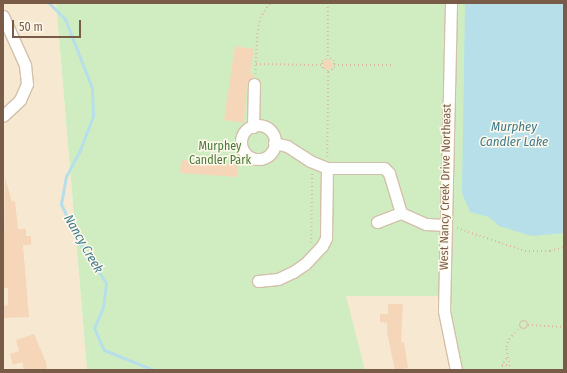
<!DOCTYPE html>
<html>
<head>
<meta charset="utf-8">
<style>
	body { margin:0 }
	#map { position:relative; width:567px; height:373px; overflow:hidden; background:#fef6e4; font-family:"Fira Sans Condensed",sans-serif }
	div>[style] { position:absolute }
	.residential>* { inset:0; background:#f7e8d1 }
	.green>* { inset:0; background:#d0edc1 }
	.water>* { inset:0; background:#b6dfea }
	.stream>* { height:3px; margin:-1.5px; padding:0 1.5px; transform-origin:1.5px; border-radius:1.5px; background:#b6dfea }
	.building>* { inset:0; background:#f6d6b9; transform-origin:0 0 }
	.path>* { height:1.5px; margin-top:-0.75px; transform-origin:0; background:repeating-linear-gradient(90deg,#dcb99c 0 1px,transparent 0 4px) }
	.path>.ring { margin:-0.75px; padding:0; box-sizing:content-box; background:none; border:1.5px solid #dcb99c; border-radius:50% }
	.roads { filter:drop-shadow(1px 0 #d3c0ab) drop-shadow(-1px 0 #d3c0ab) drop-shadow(0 1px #d3c0ab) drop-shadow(0 -1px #d3c0ab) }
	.minor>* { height:11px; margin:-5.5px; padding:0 5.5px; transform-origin:5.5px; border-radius:5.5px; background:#fff }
	.minor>.ring { margin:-5.5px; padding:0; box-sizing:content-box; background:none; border:11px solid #fff; border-radius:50% }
	span { translate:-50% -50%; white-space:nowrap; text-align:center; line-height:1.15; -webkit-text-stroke:3px #fff9ec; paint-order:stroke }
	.park-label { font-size:12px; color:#497a3b }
	.street-label { font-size:12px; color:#795c47 }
	.water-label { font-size:13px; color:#3e7b8f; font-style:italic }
	.frame { position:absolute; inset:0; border:4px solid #795c47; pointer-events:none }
	.scale { position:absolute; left:12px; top:20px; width:69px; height:18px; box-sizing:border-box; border:2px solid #795c47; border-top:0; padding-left:5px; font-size:12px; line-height:14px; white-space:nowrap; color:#795c47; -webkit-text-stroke:3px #fff9ec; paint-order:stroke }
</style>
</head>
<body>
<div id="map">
	<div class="residential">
		<i style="clip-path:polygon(3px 3px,56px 3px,87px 370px,3px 370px)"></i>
		<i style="clip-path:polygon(345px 296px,451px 296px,452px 326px,463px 370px,365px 370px)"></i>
	</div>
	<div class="green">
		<i style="clip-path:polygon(56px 3px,564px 3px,564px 370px,463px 370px,452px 326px,451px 296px,346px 296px,365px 370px,87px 370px)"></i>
	</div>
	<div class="water">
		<i style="clip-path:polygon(465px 3px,564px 3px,564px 233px,532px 236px,499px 226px,489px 217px,470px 212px,462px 193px)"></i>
	</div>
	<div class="stream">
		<i style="left:49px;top:3px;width:23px;rotate:45deg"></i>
		<i style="left:65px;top:19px;width:74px;rotate:68.6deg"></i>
		<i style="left:92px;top:88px;width:28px;rotate:88deg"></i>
		<i style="left:93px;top:116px;width:39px;rotate:111deg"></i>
		<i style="left:79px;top:152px;width:27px;rotate:118deg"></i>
		<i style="left:66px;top:176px;width:28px;rotate:100deg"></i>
		<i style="left:61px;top:204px;width:38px;rotate:65deg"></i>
		<i style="left:77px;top:239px;width:53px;rotate:56.6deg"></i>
		<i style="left:106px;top:283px;width:24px;rotate:97deg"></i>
		<i style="left:103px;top:307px;width:23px;rotate:113deg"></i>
		<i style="left:94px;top:328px;width:24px;rotate:66deg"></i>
		<i style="left:104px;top:350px;width:54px;rotate:21.8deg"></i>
	</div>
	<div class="building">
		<i style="clip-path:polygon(235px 46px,254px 49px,250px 74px,254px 74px,254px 77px,247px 83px,244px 123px,224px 120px)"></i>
		<i style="clip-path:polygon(328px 59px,332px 62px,332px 67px,328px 70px,323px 67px,323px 62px)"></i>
		<i style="left:181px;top:160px;width:57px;height:13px;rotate:4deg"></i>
		<i style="clip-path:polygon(5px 178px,12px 202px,15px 201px,18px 229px,26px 229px,26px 236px,31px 236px,31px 245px,23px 245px,29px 317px,3px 318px,3px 306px,8px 305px,8px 288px,3px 288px)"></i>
		<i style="clip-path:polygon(388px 304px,403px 304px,401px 342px,404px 342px,408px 368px,395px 370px,387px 333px,387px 323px,380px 322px,380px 314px,388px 314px)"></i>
		<i style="clip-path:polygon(34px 334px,46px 362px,47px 370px,24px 370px,22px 362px,13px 365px,10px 354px,19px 351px,16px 340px)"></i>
	</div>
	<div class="path">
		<i style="left:328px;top:3px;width:54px;rotate:90deg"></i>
		<i style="left:256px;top:64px;width:66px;rotate:0.9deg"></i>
		<i style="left:334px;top:65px;width:58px"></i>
		<i style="left:328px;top:71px;width:7px;rotate:-153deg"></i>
		<i style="left:322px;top:68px;width:7px;rotate:-90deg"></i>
		<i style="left:322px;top:61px;width:7px;rotate:-27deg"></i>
		<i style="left:255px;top:74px;width:40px;rotate:-87.1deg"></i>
		<i style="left:257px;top:34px;width:16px;rotate:-79deg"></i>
		<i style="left:260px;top:18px;width:18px;rotate:-56deg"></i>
		<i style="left:327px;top:157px;width:85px;rotate:-89.3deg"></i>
		<i style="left:328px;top:72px;width:7px;rotate:-34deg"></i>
		<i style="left:334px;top:68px;width:7px;rotate:-90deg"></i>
		<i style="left:334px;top:61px;width:7px;rotate:-153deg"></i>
		<i style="left:457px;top:228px;width:72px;rotate:18.7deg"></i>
		<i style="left:525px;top:251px;width:25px"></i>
		<i style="left:550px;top:251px;width:15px;rotate:-16deg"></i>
		<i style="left:311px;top:243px;width:71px;rotate:-89.2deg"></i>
		<i class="ring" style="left:519.5px;top:320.5px;width:7.5px;height:7.5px"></i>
		<i style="left:528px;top:325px;width:36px;rotate:3deg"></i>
		<i style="left:502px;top:365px;width:8px"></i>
		<i style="left:500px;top:370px;width:16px;rotate:-63deg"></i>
		<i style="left:510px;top:370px;width:23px;rotate:-100deg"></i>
		<i style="left:506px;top:347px;width:9px;rotate:-69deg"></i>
		<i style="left:509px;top:339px;width:16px;rotate:-47deg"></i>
	</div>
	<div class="roads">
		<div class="minor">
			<i style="left:451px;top:3px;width:308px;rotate:91.3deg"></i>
			<i style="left:444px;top:311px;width:60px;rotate:78.5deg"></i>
			<i style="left:3px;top:16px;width:54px;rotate:65.8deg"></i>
			<i style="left:25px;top:65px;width:19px;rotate:84deg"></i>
			<i style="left:27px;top:84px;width:17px;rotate:114deg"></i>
			<i style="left:20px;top:100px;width:23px;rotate:137deg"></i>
			<i class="ring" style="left:241px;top:125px;width:23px;height:23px"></i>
			<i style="left:253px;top:127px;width:43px;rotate:-88.7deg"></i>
			<i style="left:274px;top:143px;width:13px;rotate:13deg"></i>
			<i style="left:287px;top:146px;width:27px;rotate:33deg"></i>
			<i style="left:310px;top:161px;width:18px;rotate:22deg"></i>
			<i style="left:327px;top:168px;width:57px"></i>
			<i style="left:384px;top:168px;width:7px;rotate:45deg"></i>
			<i style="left:389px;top:173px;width:42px;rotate:73.3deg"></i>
			<i style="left:377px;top:222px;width:26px;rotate:-21deg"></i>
			<i style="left:401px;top:213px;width:27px;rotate:24deg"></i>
			<i style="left:426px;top:224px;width:19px;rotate:3deg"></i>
			<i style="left:258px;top:281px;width:20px;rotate:-6deg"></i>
			<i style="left:278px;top:279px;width:17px;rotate:-25deg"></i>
			<i style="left:293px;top:272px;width:14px;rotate:-34deg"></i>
			<i style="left:305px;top:264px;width:25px;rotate:-47deg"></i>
			<i style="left:322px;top:246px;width:9px;rotate:-63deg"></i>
			<i style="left:326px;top:238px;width:70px;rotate:-89.2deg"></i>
		</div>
	</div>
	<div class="park-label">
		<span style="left:220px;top:154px">Murphey<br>Candler Park</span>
	</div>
	<div class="street-label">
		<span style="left:446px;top:187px;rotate:-89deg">West Nancy Creek Drive Northeast</span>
	</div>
	<div class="water-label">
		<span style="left:514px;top:135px">Murphey<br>Candler Lake</span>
		<span style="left:83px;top:244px;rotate:60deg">Nancy Creek</span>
	</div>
	<div class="frame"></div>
	<div class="scale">50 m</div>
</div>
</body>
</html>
